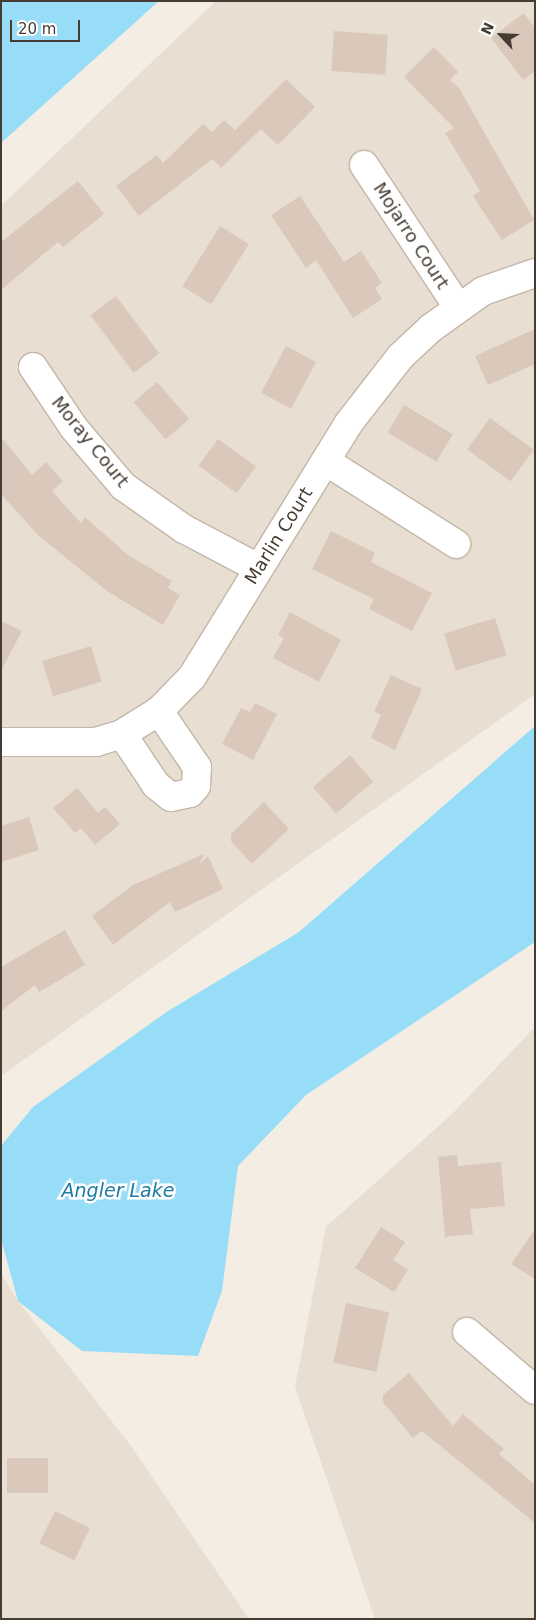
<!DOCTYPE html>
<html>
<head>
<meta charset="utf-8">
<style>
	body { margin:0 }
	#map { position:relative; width:536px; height:1620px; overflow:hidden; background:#f4ede3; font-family:"DejaVu Sans",sans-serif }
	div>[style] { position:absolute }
	.residential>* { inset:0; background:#e8ded1 }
	.water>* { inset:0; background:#98ddf8 }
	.building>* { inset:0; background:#dac9ba; transform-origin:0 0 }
	.roads { filter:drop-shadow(1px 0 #c3b6a8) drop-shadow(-1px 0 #c3b6a8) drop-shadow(0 1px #c3b6a8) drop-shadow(0 -1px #c3b6a8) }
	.minor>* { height:28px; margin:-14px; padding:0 14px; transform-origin:14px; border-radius:14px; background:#fff }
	span { translate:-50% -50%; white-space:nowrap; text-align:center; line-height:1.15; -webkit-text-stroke:5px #fff; paint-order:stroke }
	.street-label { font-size:18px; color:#463c33 }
	.water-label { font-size:19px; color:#1e7ca4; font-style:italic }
	.frame { position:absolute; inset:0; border:2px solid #463c33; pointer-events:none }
	.north { position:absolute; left:476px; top:10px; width:50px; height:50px; -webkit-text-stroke:4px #fff; paint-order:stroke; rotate:295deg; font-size:14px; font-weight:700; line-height:20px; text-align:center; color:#463c33 }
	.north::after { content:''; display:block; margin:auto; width:18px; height:22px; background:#463c33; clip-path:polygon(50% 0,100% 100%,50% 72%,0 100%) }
	.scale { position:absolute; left:10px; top:20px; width:70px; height:22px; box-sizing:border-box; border:2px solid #463c33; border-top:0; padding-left:6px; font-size:15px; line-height:18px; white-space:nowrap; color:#463c33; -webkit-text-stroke:4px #fff; paint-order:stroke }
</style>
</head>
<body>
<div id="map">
	<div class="residential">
		<i style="clip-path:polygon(216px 1px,535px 1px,535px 694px,1px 1076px,1px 206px)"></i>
		<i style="clip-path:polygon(535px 1027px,535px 1619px,375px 1619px,295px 1387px,326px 1227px,451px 1115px)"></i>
		<i style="clip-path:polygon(1px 1274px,18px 1301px,131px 1446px,249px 1619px,1px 1619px)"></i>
	</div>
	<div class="water">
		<i style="clip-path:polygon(1px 1px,159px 1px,1px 143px)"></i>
		<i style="clip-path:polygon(535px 726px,535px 942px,306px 1095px,238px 1166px,222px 1291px,198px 1356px,82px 1351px,18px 1301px,1px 1239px,1px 1146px,33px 1107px,168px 1011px,299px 932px)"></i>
	</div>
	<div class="building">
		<i style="clip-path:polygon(524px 13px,535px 28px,535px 71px,523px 80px,491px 38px)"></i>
		<i style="left:334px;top:31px;width:54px;height:40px;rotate:4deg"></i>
		<i style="clip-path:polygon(434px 47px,458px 72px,450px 80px,459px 88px,534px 220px,502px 240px,473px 196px,480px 191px,445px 133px,454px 128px,404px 77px)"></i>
		<i style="clip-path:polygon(286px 79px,315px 107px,278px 145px,261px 129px,221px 168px,212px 159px,139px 216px,116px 186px,157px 155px,163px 163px,203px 124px,212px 132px,224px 120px,235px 130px)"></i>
		<i style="clip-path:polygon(78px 181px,104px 214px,63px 247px,58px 242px,1px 290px,1px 242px)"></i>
		<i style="clip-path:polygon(300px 196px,344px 262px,361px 251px,382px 283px,375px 288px,382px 299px,353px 318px,316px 260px,306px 268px,271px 215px)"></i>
		<i style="left:220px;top:226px;width:34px;height:71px;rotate:32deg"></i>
		<i style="left:116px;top:296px;width:72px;height:32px;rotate:53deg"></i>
		<i style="clip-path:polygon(535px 329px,535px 364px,488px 385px,475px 356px)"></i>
		<i style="left:286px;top:346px;width:34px;height:53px;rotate:28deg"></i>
		<i style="left:157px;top:382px;width:49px;height:31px;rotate:49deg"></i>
		<i style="left:404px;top:405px;width:57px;height:32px;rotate:31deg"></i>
		<i style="left:490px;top:418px;width:54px;height:39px;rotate:36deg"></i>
		<i style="clip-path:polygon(1px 437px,32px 475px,46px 462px,63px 481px,52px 491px,81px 523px,85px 517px,128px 555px,172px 581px,168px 588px,180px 595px,163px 625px,107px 591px,39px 536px,1px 494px)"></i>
		<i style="left:218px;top:439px;width:47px;height:33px;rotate:36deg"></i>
		<i style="clip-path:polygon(331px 531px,375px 553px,371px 562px,432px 593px,412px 631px,369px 609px,374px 599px,312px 569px)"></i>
		<i style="clip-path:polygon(290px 612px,341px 640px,319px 682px,273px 658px,284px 638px,278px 635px)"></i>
		<i style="left:495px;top:618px;width:39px;height:53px;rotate:73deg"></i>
		<i style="clip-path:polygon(1px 621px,22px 631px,1px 671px)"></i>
		<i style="left:91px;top:646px;width:37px;height:51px;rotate:73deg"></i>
		<i style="clip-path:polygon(391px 675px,422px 689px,395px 750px,371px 738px,381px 715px,374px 712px)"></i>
		<i style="clip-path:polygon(255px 703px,277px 714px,253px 760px,222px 744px,241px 708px,250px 712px)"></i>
		<i style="left:350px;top:755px;width:35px;height:49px;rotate:49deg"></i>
		<i style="clip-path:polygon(77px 788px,98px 813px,105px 807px,120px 824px,95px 845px,81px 828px,75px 833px,53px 808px)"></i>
		<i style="clip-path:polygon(264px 802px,289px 829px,252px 864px,231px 841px,231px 834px)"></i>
		<i style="clip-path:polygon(29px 817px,39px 850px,1px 862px,1px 826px)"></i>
		<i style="clip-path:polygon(204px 854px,199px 865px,208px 856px,223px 889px,175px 912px,170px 902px,113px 945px,92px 916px,133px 885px)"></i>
		<i style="clip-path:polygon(65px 930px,85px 965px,39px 992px,35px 985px,1px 1011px,1px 967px)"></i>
		<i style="clip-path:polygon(457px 1155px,458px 1166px,501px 1162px,505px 1206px,470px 1209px,473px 1234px,445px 1237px,438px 1157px)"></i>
		<i style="clip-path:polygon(381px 1227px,405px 1242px,393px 1260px,408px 1270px,394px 1292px,355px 1268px)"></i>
		<i style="clip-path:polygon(535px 1229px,535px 1279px,511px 1264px)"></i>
		<i style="left:346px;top:1303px;width:44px;height:61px;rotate:12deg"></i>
		<i style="clip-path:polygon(409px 1373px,453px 1426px,463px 1414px,504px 1449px,499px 1454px,535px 1485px,535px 1523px,422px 1431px,413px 1438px,383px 1402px,383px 1395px)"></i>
		<i style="left:7px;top:1458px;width:41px;height:35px"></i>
		<i style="left:55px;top:1511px;width:39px;height:36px;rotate:26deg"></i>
	</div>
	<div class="roads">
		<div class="minor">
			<i style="left:364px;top:165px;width:170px;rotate:56.5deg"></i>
			<i style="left:33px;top:367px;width:73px;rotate:56.1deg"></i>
			<i style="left:74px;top:428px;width:76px;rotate:49.8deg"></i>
			<i style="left:123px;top:486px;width:75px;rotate:35.2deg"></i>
			<i style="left:184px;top:529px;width:84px;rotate:27.8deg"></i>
			<i style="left:327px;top:462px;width:153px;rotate:32.4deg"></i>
			<i style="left:122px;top:734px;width:61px;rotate:56.3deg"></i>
			<i style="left:156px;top:785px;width:19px;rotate:39deg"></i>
			<i style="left:171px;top:797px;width:19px;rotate:-12deg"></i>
			<i style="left:190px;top:793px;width:9px;rotate:-49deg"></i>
			<i style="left:196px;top:786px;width:19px;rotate:-87deg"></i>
			<i style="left:197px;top:767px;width:68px;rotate:-124.2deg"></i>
			<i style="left:1px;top:742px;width:95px"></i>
			<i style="left:96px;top:742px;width:27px;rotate:-17deg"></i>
			<i style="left:122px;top:734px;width:44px;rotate:-31.9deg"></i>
			<i style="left:159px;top:711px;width:47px;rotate:-45.9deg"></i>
			<i style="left:192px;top:677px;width:297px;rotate:-58.3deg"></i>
			<i style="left:348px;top:424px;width:86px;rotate:-52.1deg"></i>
			<i style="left:401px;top:356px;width:41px;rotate:-43deg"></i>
			<i style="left:431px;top:328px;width:64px;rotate:-35.4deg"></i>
			<i style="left:483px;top:291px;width:55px;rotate:-19.1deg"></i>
			<i style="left:467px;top:1332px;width:89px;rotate:40.5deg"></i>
		</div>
	</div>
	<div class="street-label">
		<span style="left:411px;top:236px;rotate:57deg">Mojarro Court</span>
		<span style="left:90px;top:442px;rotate:51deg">Moray Court</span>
		<span style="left:279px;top:536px;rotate:-58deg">Marlin Court</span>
	</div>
	<div class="water-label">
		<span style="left:118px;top:1191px">Angler Lake</span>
	</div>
	<div class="frame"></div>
	<div class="north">N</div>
	<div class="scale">20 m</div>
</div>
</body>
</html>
